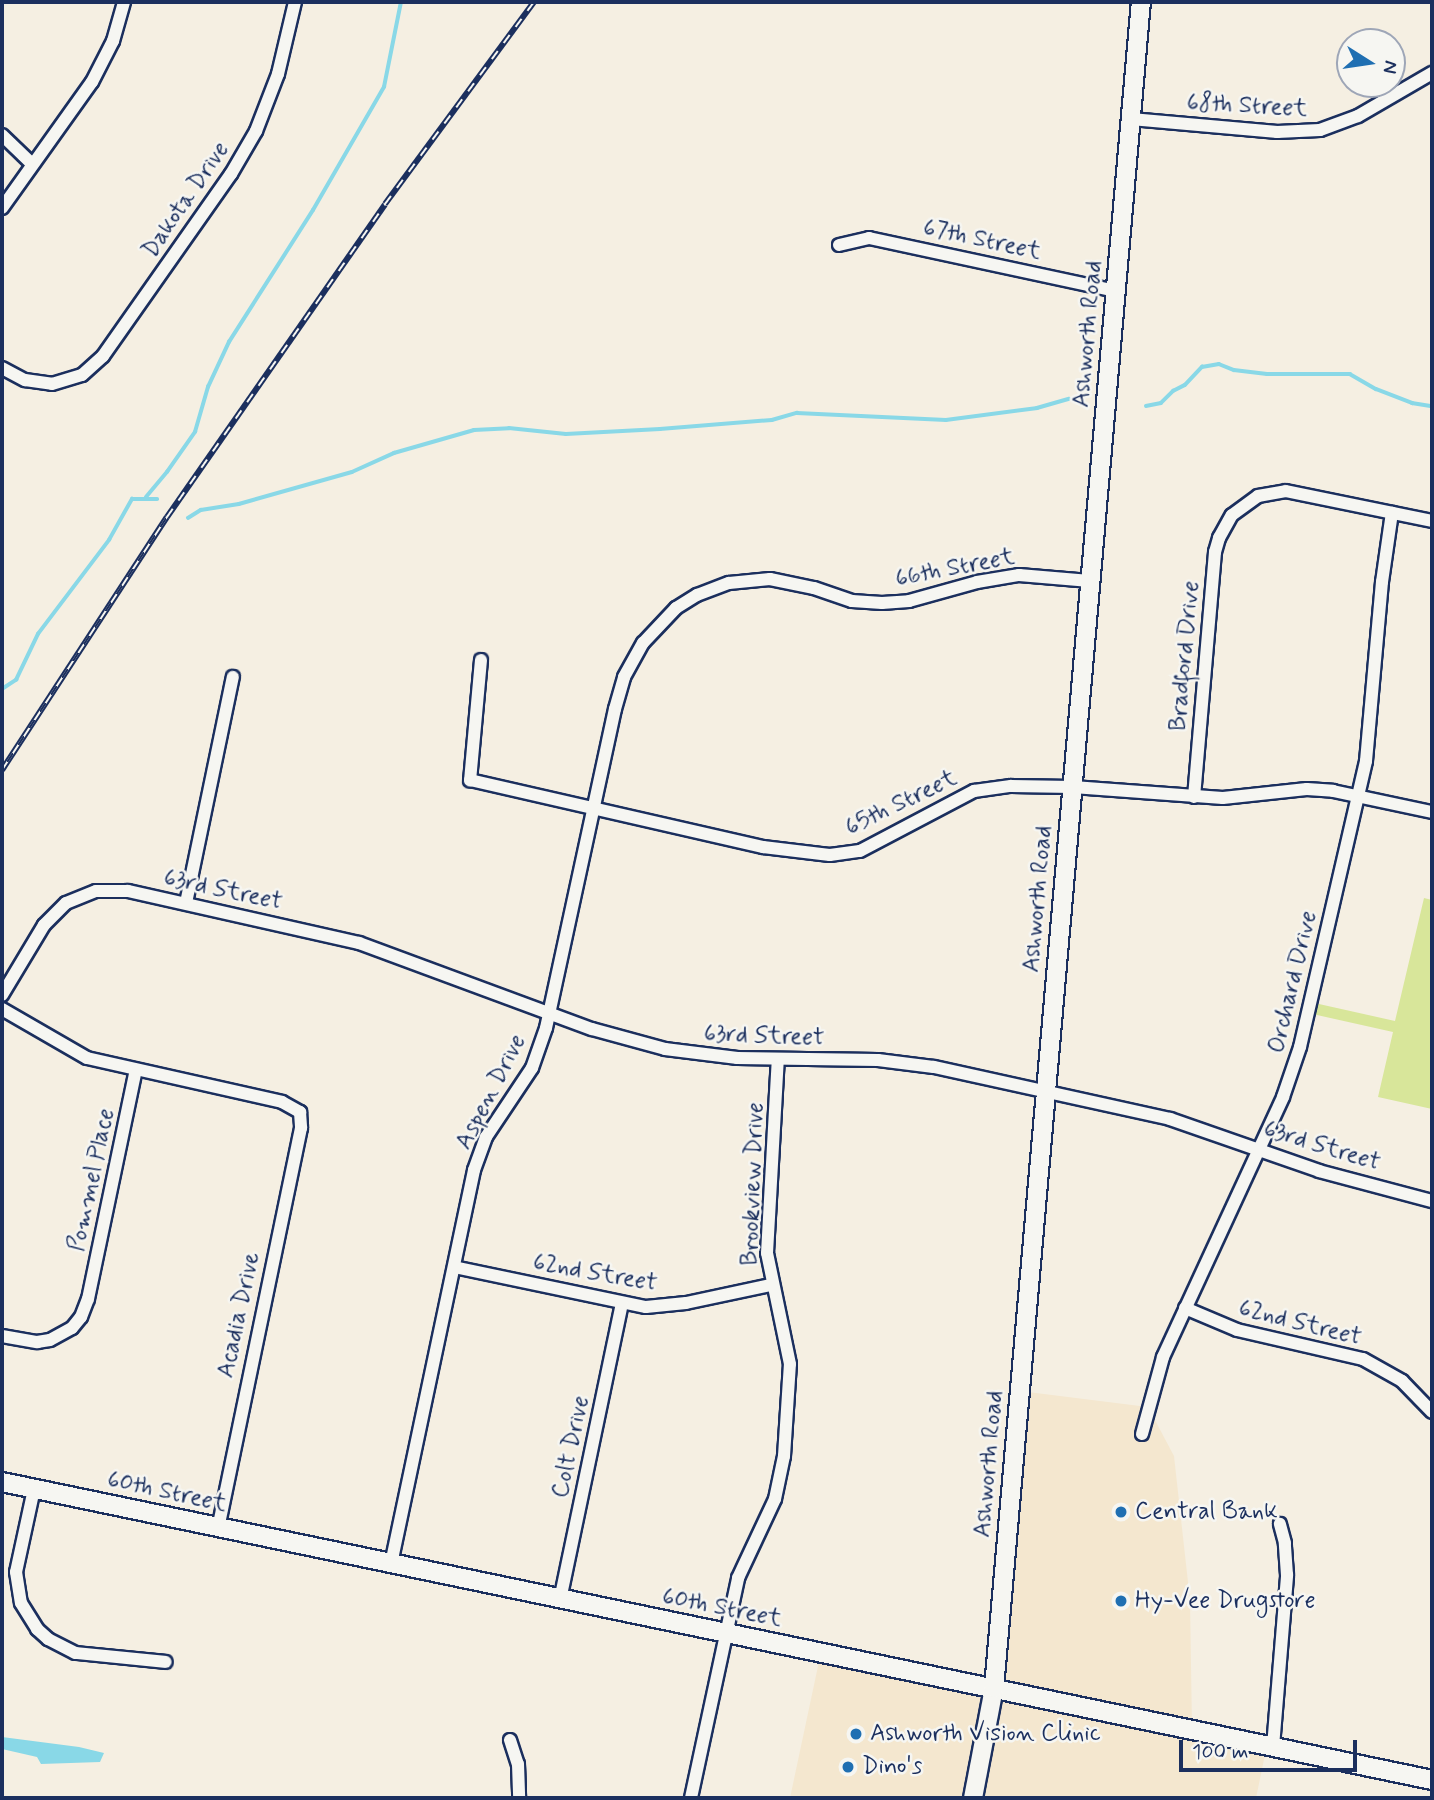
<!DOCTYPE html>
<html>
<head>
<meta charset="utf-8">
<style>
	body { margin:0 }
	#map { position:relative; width:1434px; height:1800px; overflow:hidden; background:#f5efe2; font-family:Mynerve,sans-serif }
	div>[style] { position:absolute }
	.built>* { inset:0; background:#f4e7cf }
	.green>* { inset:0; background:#d8e69a }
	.water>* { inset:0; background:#89d8e7 }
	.stream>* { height:3.5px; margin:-1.75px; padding:0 1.75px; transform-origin:1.75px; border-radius:1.75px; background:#89d8e7 }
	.roads { filter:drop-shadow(2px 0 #1b2f5e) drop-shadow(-2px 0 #1b2f5e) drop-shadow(0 2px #1b2f5e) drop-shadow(0 -2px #1b2f5e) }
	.street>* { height:12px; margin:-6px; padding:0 6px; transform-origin:6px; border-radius:6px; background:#f6f6f2 }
	.secondary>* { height:18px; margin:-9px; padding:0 9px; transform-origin:9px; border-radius:9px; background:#f6f6f2 }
	.rail>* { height:6px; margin-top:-3px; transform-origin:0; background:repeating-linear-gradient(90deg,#f6f6f2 0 10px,#1b2f5e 0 20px); box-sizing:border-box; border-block:2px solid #1b2f5e }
	.dots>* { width:19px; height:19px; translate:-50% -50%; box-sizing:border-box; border:4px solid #f6f6f2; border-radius:50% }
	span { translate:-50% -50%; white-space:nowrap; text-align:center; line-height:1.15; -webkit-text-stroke:5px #f6f6f2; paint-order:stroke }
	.street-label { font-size:24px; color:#1b2f5e }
	.poi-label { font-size:24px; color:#1b2f5e }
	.left { translate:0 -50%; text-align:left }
	.frame { position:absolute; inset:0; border:4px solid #1b2f5e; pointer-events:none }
	.north { position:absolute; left:1336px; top:28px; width:70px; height:70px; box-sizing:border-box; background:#f6f6f2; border:2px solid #9ea6b7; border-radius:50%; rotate:102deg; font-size:19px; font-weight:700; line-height:28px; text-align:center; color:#1b2f5e }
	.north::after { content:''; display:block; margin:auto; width:24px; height:32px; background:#1f6fb2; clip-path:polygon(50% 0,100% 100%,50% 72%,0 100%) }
	.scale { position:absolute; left:1179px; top:1740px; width:178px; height:32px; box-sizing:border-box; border:4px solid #1b2f5e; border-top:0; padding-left:9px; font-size:21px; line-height:24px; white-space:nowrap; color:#1b2f5e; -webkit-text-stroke:5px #f6f6f2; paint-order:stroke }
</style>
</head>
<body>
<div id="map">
	<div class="built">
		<i style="clip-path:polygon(1020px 1391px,1148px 1407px,1174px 1456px,1190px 1600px,1192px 1729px,1267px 1745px,1256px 1798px,790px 1798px,821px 1652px,993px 1688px)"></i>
	</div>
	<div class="green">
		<i style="clip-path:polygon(1424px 898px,1432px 900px,1432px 1109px,1378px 1097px,1393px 1032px,1308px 1013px,1310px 1002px,1395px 1021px)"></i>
	</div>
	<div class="water">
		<i style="clip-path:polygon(2px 1737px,79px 1747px,104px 1753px,100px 1762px,41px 1764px,37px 1757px,2px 1749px)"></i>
	</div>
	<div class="stream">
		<i style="left:1146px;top:406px;width:15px;rotate:-11deg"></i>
		<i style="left:1161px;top:403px;width:17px;rotate:-45deg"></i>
		<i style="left:1173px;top:391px;width:13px;rotate:-27deg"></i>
		<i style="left:1185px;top:385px;width:25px;rotate:-47deg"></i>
		<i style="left:1202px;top:367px;width:17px;rotate:-10deg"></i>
		<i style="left:1219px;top:364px;width:16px;rotate:22deg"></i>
		<i style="left:1234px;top:370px;width:33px;rotate:7deg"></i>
		<i style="left:1267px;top:374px;width:83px"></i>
		<i style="left:1350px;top:374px;width:30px;rotate:30deg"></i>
		<i style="left:1376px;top:389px;width:39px;rotate:21deg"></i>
		<i style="left:1412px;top:403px;width:20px;rotate:9deg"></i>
		<i style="left:146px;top:497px;width:33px;rotate:-50deg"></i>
		<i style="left:167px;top:472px;width:49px;rotate:-55deg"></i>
		<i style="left:195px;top:432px;width:47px;rotate:-73.9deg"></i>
		<i style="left:208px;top:387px;width:50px;rotate:-65deg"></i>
		<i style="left:229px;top:342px;width:156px;rotate:-57.5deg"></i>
		<i style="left:313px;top:210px;width:142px;rotate:-60deg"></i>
		<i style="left:384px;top:87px;width:87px;rotate:-78.7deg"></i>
		<i style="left:188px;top:518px;width:15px;rotate:-32deg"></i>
		<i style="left:201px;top:510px;width:38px;rotate:-9deg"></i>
		<i style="left:239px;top:504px;width:117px;rotate:-15.8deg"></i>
		<i style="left:352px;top:472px;width:46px;rotate:-24.3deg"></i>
		<i style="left:394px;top:453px;width:83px;rotate:-16deg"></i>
		<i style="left:474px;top:430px;width:35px;rotate:-3deg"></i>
		<i style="left:509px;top:428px;width:57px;rotate:6deg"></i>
		<i style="left:566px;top:434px;width:94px;rotate:-3deg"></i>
		<i style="left:660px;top:429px;width:112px;rotate:-4.6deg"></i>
		<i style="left:772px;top:420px;width:26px;rotate:-16deg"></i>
		<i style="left:797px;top:413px;width:149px;rotate:2.7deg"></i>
		<i style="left:946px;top:420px;width:92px;rotate:-7.5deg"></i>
		<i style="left:1037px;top:408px;width:33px;rotate:-16deg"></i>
		<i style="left:2px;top:689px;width:17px;rotate:-33deg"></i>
		<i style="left:16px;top:680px;width:51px;rotate:-64.4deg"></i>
		<i style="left:38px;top:634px;width:118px;rotate:-52.9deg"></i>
		<i style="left:109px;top:540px;width:47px;rotate:-60.7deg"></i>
		<i style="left:132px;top:499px;width:25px"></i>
	</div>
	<div class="roads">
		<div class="street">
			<i style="left:1131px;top:119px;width:147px;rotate:5.1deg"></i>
			<i style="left:1277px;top:132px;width:43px;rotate:-2.7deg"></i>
			<i style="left:1320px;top:130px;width:40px;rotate:-20.2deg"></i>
			<i style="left:1358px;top:116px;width:86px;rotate:-30.2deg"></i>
			<i style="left:2px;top:135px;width:42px;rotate:44deg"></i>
			<i style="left:2px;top:208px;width:155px;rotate:-54.5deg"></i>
			<i style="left:92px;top:82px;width:46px;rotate:-62.9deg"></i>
			<i style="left:113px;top:41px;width:41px;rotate:-74.2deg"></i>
			<i style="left:839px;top:245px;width:31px;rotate:-13deg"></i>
			<i style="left:869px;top:238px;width:253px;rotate:12.1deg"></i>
			<i style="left:2px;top:368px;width:26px;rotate:28deg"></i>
			<i style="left:25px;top:380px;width:27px;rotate:8deg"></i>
			<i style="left:52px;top:384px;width:31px;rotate:-17deg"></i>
			<i style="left:82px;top:375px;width:28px;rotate:-42deg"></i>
			<i style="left:103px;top:356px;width:223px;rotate:-54.9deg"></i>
			<i style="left:231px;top:174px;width:50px;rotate:-59.8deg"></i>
			<i style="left:256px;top:131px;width:61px;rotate:-68.9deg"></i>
			<i style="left:278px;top:74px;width:74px;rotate:-76.7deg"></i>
			<i style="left:481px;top:660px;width:121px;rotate:95.2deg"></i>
			<i style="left:470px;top:780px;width:301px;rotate:12.9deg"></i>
			<i style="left:763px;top:847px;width:67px;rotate:6.8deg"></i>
			<i style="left:830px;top:855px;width:30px;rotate:-8deg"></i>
			<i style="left:860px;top:851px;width:129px;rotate:-27.8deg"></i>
			<i style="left:974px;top:791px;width:37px;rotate:-8deg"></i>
			<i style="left:1011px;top:786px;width:62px;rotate:0.9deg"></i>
			<i style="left:1073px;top:787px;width:150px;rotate:4.2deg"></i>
			<i style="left:1223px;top:798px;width:84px;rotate:-6.1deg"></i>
			<i style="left:1307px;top:789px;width:26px;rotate:4deg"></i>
			<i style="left:1333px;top:791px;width:101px;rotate:12deg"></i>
			<i style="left:1194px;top:797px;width:246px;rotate:-85.1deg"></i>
			<i style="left:1215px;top:552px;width:15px;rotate:-74deg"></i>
			<i style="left:1219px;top:538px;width:26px;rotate:-61deg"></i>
			<i style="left:1232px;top:515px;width:32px;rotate:-36deg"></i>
			<i style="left:1258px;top:496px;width:28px;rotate:-10deg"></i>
			<i style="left:1286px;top:491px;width:149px;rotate:11.6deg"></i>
			<i style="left:186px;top:903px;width:231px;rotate:-78.3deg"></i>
			<i style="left:2px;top:995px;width:82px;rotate:-59deg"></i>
			<i style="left:44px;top:925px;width:31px;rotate:-45deg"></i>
			<i style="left:66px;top:903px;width:32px;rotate:-22deg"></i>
			<i style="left:96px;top:891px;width:32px"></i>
			<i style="left:128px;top:891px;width:237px;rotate:12.7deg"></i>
			<i style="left:359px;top:943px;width:248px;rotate:20.3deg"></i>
			<i style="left:592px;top:1029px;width:76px;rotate:15.3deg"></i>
			<i style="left:665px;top:1049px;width:73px;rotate:7.1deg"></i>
			<i style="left:737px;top:1058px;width:141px;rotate:0.8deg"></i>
			<i style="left:878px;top:1060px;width:56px;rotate:7.1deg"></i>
			<i style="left:934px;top:1067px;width:242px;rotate:12.4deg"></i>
			<i style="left:1170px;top:1119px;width:158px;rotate:19.2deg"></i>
			<i style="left:1319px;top:1171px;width:117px;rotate:14.9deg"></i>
			<i style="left:2px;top:1009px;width:98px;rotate:30deg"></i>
			<i style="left:87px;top:1058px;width:200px;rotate:12.7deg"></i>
			<i style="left:282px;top:1102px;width:21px;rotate:29deg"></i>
			<i style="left:300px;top:1112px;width:16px;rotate:86deg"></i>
			<i style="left:301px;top:1128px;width:409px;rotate:101.7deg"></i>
			<i style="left:454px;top:1267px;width:196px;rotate:11.8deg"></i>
			<i style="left:646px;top:1307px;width:40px;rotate:-5.7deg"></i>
			<i style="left:686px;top:1303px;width:87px;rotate:-12deg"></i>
			<i style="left:1185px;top:1308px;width:56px;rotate:22.9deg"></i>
			<i style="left:1237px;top:1330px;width:129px;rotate:13deg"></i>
			<i style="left:1363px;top:1359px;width:45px;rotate:29.4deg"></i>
			<i style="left:1402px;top:1381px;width:43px;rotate:45.9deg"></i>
			<i style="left:2px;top:1336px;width:36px;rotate:10deg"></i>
			<i style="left:37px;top:1342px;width:13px;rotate:-9deg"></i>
			<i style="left:50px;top:1340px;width:25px;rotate:-29deg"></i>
			<i style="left:72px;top:1328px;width:14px;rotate:-51deg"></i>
			<i style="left:81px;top:1317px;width:19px;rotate:-69deg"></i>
			<i style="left:88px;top:1299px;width:234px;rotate:-78.2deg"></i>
			<i style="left:1142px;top:1434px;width:80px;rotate:-74.7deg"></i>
			<i style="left:1163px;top:1357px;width:286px;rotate:-65.2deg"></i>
			<i style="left:1283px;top:1097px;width:53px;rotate:-71.2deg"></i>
			<i style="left:1300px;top:1047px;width:294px;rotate:-77deg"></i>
			<i style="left:1366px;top:761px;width:180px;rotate:-84.9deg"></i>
			<i style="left:1382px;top:582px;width:70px;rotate:-81.8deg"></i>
			<i style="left:34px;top:1489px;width:85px;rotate:102.2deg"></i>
			<i style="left:16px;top:1572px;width:31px;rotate:81deg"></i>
			<i style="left:21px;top:1603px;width:31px;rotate:58deg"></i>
			<i style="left:37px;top:1629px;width:15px;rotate:42deg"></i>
			<i style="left:48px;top:1639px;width:31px;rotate:27deg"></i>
			<i style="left:76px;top:1653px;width:90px;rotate:5.7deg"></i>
			<i style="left:391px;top:1564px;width:403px;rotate:-78.1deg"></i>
			<i style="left:474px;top:1170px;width:35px;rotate:-70deg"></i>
			<i style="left:486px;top:1137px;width:83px;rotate:-56.3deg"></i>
			<i style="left:532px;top:1068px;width:42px;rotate:-70.7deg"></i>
			<i style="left:546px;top:1028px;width:326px;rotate:-77.8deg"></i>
			<i style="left:615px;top:709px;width:33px;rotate:-74deg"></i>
			<i style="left:624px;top:677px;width:39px;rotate:-61deg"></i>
			<i style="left:643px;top:643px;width:48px;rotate:-46.7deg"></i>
			<i style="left:676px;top:608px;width:25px;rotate:-32deg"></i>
			<i style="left:697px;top:595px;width:34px;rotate:-21deg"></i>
			<i style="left:729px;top:583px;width:41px;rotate:-5.6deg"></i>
			<i style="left:770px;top:579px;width:45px;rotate:11.6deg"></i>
			<i style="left:814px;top:588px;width:40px;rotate:18.9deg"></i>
			<i style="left:852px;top:601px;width:30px;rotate:4deg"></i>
			<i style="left:882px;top:603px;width:27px;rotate:-4deg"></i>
			<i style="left:909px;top:601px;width:71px;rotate:-15.6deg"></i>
			<i style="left:977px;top:582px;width:43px;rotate:-9.5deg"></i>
			<i style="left:1019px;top:575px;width:71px;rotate:4.8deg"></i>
			<i style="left:560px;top:1600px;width:303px;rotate:-78.2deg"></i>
			<i style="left:510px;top:1740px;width:25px;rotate:72deg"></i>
			<i style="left:518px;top:1764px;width:34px;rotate:88deg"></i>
			<i style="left:1273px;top:1747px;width:173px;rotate:-85.3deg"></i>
			<i style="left:1287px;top:1575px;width:32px;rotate:-94deg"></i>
			<i style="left:1285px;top:1543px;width:20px;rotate:-105deg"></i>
			<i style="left:691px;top:1798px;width:225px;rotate:-77.9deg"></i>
			<i style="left:738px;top:1578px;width:87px;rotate:-64.9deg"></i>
			<i style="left:775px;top:1499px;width:44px;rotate:-78.2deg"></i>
			<i style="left:784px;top:1456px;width:92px;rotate:-86.3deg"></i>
			<i style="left:790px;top:1364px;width:113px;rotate:-101.7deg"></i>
			<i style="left:767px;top:1253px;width:194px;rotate:-86.8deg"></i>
		</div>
		<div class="secondary">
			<i style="left:2px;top:1482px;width:1461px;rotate:11.77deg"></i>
			<i style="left:973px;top:1798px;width:112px;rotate:-79.2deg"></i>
			<i style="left:994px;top:1688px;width:1692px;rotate:-85.02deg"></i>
		</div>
	</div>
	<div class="rail">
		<i style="left:2px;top:770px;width:302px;rotate:-56.9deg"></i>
		<i style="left:167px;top:517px;width:381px;rotate:-55.1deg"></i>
		<i style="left:385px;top:204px;width:251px;rotate:-53.6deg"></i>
	</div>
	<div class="dots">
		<i style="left:1121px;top:1512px;background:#1f6fb2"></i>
		<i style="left:1121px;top:1601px;background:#1f6fb2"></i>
		<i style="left:856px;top:1734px;background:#1f6fb2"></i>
		<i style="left:848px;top:1767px;background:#1f6fb2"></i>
	</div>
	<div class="street-label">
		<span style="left:1247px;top:106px;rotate:3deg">68th Street</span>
		<span style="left:186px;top:200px;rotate:-56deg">Dakota Drive</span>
		<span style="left:982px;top:240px;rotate:12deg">67th Street</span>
		<span style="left:1088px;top:334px;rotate:-85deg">Ashworth Road</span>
		<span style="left:955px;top:568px;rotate:-11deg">66th Street</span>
		<span style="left:1185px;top:656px;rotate:-85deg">Bradford Drive</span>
		<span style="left:901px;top:803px;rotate:-26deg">65th Street</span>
		<span style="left:223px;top:890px;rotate:12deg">63rd Street</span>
		<span style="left:1038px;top:899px;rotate:-85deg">Ashworth Road</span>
		<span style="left:1293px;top:982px;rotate:-77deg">Orchard Drive</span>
		<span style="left:764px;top:1036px;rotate:2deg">63rd Street</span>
		<span style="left:491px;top:1092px;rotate:-63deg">Aspen Drive</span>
		<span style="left:1322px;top:1146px;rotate:17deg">63rd Street</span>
		<span style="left:92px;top:1180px;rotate:-78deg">Pommel Place</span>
		<span style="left:753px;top:1184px;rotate:-88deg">Brookview Drive</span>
		<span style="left:595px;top:1273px;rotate:10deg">62nd Street</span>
		<span style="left:239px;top:1315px;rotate:-78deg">Acadia Drive</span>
		<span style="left:1300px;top:1323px;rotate:14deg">62nd Street</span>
		<span style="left:571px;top:1447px;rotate:-78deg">Colt Drive</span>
		<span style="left:989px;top:1464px;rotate:-85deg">Ashworth Road</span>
		<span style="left:167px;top:1492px;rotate:12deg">60th Street</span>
		<span style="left:722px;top:1608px;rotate:11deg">60th Street</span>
	</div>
	<div class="poi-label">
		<span class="left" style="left:1135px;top:1512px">Central Bank</span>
		<span class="left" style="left:1135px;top:1601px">Hy-Vee Drugstore</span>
		<span class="left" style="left:870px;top:1734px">Ashworth Vision Clinic</span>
		<span class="left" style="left:862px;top:1767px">Dino's</span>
	</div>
	<div class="frame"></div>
	<div class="north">N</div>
	<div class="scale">100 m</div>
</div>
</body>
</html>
